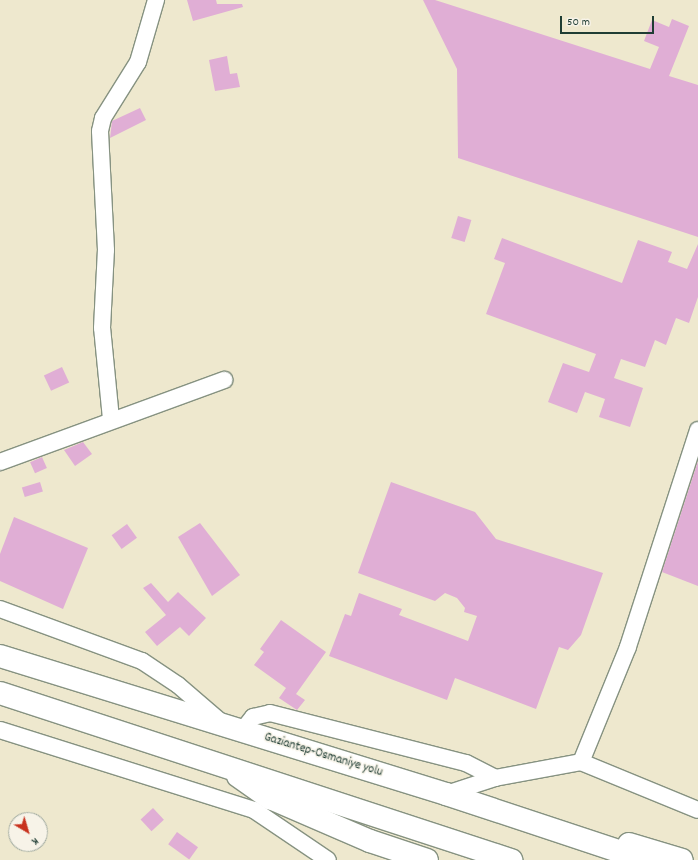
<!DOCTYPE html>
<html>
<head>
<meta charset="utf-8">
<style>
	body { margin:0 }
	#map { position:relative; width:698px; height:860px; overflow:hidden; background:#eee8ce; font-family:Dekko,sans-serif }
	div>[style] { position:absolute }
	.building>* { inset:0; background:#e0aed5; transform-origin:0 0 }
	.roads { filter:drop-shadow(1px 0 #869281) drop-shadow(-1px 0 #869281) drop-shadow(0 1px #869281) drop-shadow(0 -1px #869281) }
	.minor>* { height:16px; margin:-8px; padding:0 8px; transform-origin:8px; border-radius:8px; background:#fff }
	.highway>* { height:22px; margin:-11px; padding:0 11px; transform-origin:11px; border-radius:11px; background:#fff }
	span { translate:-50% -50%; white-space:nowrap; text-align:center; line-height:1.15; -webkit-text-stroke:3px #f7f3e8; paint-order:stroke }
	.street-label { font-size:13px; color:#1f3d34 }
	.north { position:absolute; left:8px; top:812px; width:40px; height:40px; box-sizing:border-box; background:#f7f3e8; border:1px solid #a1aaa0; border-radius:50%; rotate:142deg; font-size:11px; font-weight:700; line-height:16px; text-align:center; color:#1f3d34 }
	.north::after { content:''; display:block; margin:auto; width:14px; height:18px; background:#c8321e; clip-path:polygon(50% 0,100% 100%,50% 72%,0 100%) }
	.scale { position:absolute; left:560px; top:16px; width:94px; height:18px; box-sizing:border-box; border:2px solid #1f3d34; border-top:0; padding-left:5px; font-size:12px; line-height:14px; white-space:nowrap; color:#1f3d34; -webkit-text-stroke:3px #f7f3e8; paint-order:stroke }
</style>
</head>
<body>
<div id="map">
	<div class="building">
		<i style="clip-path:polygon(187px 0,216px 0,217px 4px,242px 4px,243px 7px,193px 21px)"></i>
		<i style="clip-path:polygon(423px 0,435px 0,650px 69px,659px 47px,644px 41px,652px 20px,669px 27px,672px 19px,689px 26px,669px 76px,698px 85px,698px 237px,458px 158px,457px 69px)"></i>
		<i style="clip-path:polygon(227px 56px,230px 74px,237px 73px,240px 87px,215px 91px,209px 60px)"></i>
		<i style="clip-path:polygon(140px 108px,146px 120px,110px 138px,112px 121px)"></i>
		<i style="left:458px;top:216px;width:14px;height:23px;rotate:17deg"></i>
		<i style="clip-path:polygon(502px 238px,622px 283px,638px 240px,672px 252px,668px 262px,687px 269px,698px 244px,698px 297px,689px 323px,676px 318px,666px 345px,655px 340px,645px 367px,621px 359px,614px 378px,643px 388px,630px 427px,599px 417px,605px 399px,585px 392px,577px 413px,548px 402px,563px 363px,589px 372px,596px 354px,486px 314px,505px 263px,494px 259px)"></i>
		<i style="left:62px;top:367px;width:17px;height:20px;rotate:65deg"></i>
		<i style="clip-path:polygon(83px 442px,92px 454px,75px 466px,64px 450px)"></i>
		<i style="left:42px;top:457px;width:12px;height:13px;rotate:66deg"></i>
		<i style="clip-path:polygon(698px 461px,698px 586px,662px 572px)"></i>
		<i style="left:40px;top:482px;width:10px;height:19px;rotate:73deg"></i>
		<i style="clip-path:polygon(391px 482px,475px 512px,496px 539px,603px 573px,581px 635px,568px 650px,559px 647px,536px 709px,455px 678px,447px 700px,329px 656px,345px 614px,351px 616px,359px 593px,402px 609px,399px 615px,468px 641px,477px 616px,464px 612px,465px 608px,457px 598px,445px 593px,435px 601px,358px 573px)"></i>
		<i style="clip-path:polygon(14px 517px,88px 548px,63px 609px,0 581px,0 554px)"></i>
		<i style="clip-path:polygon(200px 523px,240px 575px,212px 596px,178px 537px)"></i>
		<i style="left:127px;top:524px;width:17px;height:19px;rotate:54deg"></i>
		<i style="clip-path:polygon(151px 583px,168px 602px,178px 592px,206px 618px,189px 636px,180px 627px,157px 646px,145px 632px,166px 615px,143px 588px)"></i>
		<i style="clip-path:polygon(281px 620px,326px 652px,296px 694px,305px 700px,297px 710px,279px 698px,286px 688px,254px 665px,264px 652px,260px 649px)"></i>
		<i style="left:153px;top:808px;width:16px;height:17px;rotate:47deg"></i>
		<i style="left:177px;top:832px;width:26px;height:15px;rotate:36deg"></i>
	</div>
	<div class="roads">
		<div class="minor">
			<i style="left:111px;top:419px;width:91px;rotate:-95.6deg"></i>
			<i style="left:102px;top:328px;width:78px;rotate:-87.1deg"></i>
			<i style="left:106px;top:250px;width:119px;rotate:-92.9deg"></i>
			<i style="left:100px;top:131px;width:13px;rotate:-77deg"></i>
			<i style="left:103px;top:118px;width:66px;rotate:-58deg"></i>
			<i style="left:138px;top:62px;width:65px;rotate:-73.8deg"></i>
			<i style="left:698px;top:430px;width:228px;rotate:107.9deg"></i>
			<i style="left:628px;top:647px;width:124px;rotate:112.2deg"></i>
			<i style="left:581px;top:762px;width:126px;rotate:22.3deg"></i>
			<i style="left:0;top:462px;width:239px;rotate:-20.1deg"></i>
			<i style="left:0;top:609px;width:151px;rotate:20.1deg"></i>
			<i style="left:142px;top:661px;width:43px;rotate:33.7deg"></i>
			<i style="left:178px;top:685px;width:58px;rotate:40.8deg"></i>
			<i style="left:0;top:730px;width:266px;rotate:17.5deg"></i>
			<i style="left:254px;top:810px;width:89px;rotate:34deg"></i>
			<i style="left:242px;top:731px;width:18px;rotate:-52deg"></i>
			<i style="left:253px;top:717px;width:17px;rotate:-13deg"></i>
			<i style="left:270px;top:713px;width:202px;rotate:14.3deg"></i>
			<i style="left:466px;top:763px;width:33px;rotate:27deg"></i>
			<i style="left:446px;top:794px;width:52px;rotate:-18.1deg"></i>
			<i style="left:495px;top:778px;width:87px;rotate:-10.5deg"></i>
		</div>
		<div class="highway">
			<i style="left:0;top:656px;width:467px;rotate:17.2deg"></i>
			<i style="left:446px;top:794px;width:210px;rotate:18.3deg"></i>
			<i style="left:0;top:693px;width:538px;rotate:18.1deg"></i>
			<i style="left:238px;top:776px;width:39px;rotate:35deg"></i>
			<i style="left:270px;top:798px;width:109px;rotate:23.3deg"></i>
			<i style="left:370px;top:841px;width:60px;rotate:18.4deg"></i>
			<i style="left:629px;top:844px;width:55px;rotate:16.8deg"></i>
		</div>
	</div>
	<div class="street-label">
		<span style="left:323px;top:756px;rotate:17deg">Gaziantep-Osmaniye yolu</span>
	</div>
	<div class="north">K</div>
	<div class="scale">50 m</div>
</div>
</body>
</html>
